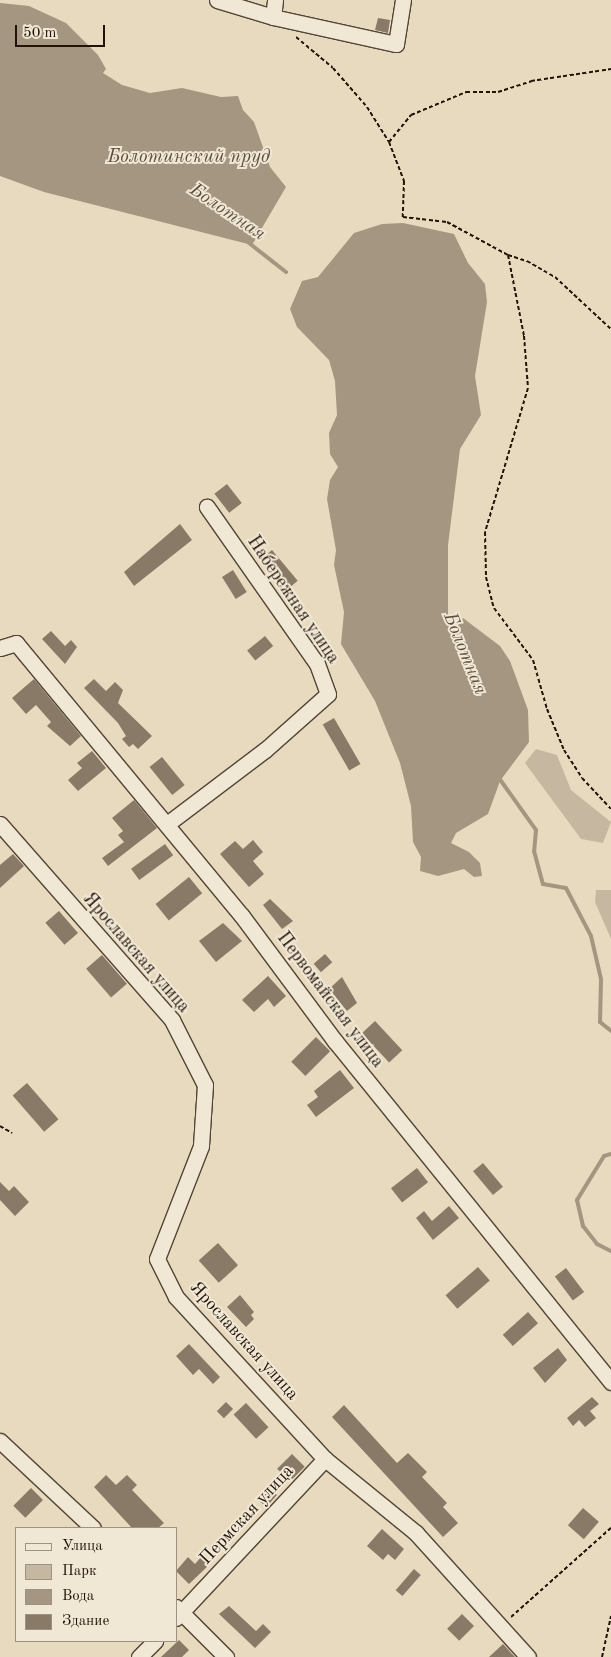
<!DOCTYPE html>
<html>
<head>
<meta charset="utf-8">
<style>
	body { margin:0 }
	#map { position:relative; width:611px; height:1657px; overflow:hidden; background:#e8dabf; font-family:"Old Standard TT",serif }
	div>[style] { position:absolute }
	.green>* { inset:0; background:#c6b8a0 }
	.water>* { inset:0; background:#a49680 }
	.stream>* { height:4px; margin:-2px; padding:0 2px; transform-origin:2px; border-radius:2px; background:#a49680 }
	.building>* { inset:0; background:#887a67; transform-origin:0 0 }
	.path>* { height:2px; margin-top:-1px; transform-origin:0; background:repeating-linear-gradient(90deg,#211307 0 4px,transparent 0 6.5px) }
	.roads { filter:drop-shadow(1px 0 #534535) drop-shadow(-1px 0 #534535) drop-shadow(0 1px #534535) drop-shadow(0 -1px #534535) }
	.minor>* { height:15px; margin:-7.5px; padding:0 7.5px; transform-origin:7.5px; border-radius:7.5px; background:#f0e7d5 }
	span { translate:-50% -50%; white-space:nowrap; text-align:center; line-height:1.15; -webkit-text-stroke:4px #f0e7d5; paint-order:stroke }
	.street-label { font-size:18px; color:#211307 }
	.water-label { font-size:19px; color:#5c4e3d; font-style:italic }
	.legend { position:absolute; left:15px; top:1527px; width:162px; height:115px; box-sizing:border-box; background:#f0e7d5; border:1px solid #9d9283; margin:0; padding:6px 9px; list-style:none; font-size:15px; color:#211307 }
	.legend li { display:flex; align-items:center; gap:10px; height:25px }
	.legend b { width:25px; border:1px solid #9d9283 }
	.scale { position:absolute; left:15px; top:25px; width:90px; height:22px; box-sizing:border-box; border:2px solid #211307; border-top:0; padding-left:6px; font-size:15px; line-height:18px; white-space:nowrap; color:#211307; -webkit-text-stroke:4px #f0e7d5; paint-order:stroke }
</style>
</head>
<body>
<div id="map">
	<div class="green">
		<i style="clip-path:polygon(536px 749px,557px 755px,571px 790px,611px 822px,603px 843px,581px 839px,525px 763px)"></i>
		<i style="clip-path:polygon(596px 890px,611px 890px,611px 939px,595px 902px)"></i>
	</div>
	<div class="water">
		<i style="clip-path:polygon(0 3px,29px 6px,66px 23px,98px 55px,106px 69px,103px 73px,122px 85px,150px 93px,182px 88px,221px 97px,238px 96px,243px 110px,254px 122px,270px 167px,286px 187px,252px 245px,44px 192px,0 176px)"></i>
		<i style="clip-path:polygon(403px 223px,454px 234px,468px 263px,485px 284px,487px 302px,475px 376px,481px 415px,460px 449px,448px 545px,448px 620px,454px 631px,463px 618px,500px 646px,510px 661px,528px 710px,529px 742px,500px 781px,488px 814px,456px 833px,451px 843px,469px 852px,480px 863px,482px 876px,474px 877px,464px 869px,438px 876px,420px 871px,421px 857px,413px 842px,411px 806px,400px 763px,375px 701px,341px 644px,344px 612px,334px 565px,336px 550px,327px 499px,330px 480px,338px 467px,330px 454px,329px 433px,337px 415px,335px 381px,329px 360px,297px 327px,290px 309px,302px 281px,318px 277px,354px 233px,382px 224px)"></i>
	</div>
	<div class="stream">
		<i style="left:249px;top:243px;width:47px;rotate:38.1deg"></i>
		<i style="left:499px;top:778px;width:64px;rotate:54.6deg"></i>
		<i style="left:536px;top:830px;width:21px;rotate:95deg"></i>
		<i style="left:534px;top:851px;width:34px;rotate:75deg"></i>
		<i style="left:543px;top:884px;width:23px;rotate:10deg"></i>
		<i style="left:566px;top:888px;width:54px;rotate:62.5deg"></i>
		<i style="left:591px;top:936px;width:44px;rotate:76.9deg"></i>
		<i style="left:601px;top:979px;width:43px;rotate:91.3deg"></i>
		<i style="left:600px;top:1022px;width:14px;rotate:39deg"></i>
		<i style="left:611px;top:1154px;width:7px;rotate:164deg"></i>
		<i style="left:604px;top:1156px;width:52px;rotate:121.5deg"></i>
		<i style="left:577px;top:1200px;width:27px;rotate:77deg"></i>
		<i style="left:583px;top:1226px;width:23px;rotate:52deg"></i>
		<i style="left:597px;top:1244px;width:16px;rotate:27deg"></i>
	</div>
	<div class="building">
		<i style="clip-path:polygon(378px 18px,390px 20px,388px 33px,375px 30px)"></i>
		<i style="left:227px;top:484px;width:24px;height:16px;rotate:52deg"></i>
		<i style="clip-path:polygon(180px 524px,192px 540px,134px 586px,124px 572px)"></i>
		<i style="left:272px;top:550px;width:40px;height:14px;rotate:50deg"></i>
		<i style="left:233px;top:570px;width:26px;height:13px;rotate:58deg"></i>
		<i style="clip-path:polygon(51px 631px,65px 646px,71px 640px,77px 647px,65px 664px,42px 639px)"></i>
		<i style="left:265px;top:636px;width:13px;height:23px;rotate:51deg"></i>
		<i style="clip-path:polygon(34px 679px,81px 736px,70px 746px,47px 726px,51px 722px,36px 705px,26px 714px,12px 698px)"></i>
		<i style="clip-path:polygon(94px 679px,106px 691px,115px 682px,123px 690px,118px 703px,152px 736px,138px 749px,133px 744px,129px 747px,122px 739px,126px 736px,118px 723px,84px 688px)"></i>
		<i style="left:334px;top:718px;width:53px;height:13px;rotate:60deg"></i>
		<i style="clip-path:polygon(92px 751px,106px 768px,78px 791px,68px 780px,82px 768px,77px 763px)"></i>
		<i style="left:162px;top:757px;width:36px;height:16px;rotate:51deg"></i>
		<i style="clip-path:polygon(134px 800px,157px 828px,108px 866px,102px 858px,124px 842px,118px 835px,123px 831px,112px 818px)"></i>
		<i style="clip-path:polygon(253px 840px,263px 852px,253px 861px,264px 874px,249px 887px,220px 854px,235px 841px,243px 849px)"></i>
		<i style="left:165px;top:844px;width:14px;height:42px;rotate:54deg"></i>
		<i style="clip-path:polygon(13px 854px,24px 866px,0 888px,0 865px)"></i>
		<i style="left:189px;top:877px;width:21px;height:43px;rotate:51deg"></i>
		<i style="clip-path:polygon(270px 899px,293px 921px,282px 929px,263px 905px)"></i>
		<i style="left:59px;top:911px;width:29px;height:18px;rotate:49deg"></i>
		<i style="clip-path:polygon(223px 923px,242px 941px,216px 962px,199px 941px)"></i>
		<i style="left:325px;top:954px;width:11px;height:15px;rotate:49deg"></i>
		<i style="left:102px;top:955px;width:38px;height:21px;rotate:49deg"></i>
		<i style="clip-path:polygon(268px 976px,286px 996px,274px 1007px,268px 999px,254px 1012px,242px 1000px)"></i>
		<i style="clip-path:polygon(342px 977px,357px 1003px,347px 1011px,329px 989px)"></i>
		<i style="left:375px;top:1021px;width:40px;height:18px;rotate:47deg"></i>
		<i style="left:316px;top:1037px;width:20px;height:35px;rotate:45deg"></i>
		<i style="clip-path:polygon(340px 1070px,354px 1088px,316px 1117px,307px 1105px,318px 1097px,314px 1091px)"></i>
		<i style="left:27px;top:1083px;width:48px;height:19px;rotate:49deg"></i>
		<i style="left:483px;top:1163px;width:31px;height:13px;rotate:50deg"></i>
		<i style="left:417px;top:1168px;width:18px;height:33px;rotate:52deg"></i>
		<i style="clip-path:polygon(0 1182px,9px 1191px,14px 1186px,29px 1202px,15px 1216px,0 1200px)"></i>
		<i style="clip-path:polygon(449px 1206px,459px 1218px,433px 1240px,416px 1218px,424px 1211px,432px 1221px)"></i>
		<i style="left:218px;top:1243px;width:30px;height:26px;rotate:48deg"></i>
		<i style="left:478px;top:1267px;width:18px;height:43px;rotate:49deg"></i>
		<i style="left:566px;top:1268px;width:30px;height:14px;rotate:53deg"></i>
		<i style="clip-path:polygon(240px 1295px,254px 1312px,251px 1315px,254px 1319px,246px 1327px,227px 1307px)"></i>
		<i style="left:528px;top:1312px;width:15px;height:34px;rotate:48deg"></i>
		<i style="clip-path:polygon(189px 1344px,220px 1377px,213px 1384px,199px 1369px,193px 1375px,176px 1356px)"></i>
		<i style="clip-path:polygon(558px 1348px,567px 1360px,545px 1383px,533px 1368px)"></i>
		<i style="clip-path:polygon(592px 1397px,599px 1404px,590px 1411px,596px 1418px,585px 1427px,579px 1420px,573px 1426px,567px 1418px)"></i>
		<i style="left:226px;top:1402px;width:10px;height:13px;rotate:45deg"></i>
		<i style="left:246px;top:1403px;width:33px;height:17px;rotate:47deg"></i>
		<i style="clip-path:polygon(344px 1405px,397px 1463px,408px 1453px,427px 1472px,422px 1477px,447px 1503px,443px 1507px,458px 1523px,443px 1537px,332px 1417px)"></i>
		<i style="left:292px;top:1454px;width:18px;height:21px;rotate:45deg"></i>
		<i style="clip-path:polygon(106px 1475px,116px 1485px,127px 1475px,137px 1485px,132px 1490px,164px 1523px,158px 1528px,132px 1528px,94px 1487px)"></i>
		<i style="left:268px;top:1487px;width:12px;height:16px;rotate:42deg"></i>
		<i style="left:31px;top:1488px;width:17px;height:25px;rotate:45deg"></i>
		<i style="left:583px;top:1508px;width:21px;height:23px;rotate:41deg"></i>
		<i style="clip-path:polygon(382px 1529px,404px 1549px,395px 1560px,388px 1554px,383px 1560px,367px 1546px)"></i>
		<i style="clip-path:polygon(188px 1557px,195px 1564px,201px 1557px,209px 1565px,189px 1584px,176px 1571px)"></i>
		<i style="left:414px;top:1569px;width:9px;height:28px;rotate:41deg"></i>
		<i style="clip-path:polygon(229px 1606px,256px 1631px,263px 1624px,271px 1632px,255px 1648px,219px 1614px)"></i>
		<i style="left:462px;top:1614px;width:17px;height:21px;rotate:45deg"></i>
		<i style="clip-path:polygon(179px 1640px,189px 1650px,182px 1657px,161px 1657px)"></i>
		<i style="clip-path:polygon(503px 1644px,515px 1657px,489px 1657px)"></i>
	</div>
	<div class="path">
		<i style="left:296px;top:37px;width:48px;rotate:40deg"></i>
		<i style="left:333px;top:68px;width:52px;rotate:48.9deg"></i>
		<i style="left:367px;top:107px;width:41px;rotate:57.8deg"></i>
		<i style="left:389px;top:142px;width:42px;rotate:69deg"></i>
		<i style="left:404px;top:181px;width:36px;rotate:92deg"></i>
		<i style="left:403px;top:217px;width:44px;rotate:6.5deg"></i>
		<i style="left:447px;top:222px;width:69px;rotate:28.4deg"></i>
		<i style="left:508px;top:255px;width:20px;rotate:18deg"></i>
		<i style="left:527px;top:261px;width:32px;rotate:30deg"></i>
		<i style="left:555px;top:277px;width:76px;rotate:42.9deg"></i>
		<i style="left:389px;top:142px;width:35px;rotate:-51deg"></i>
		<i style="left:411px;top:115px;width:60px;rotate:-22.7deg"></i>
		<i style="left:466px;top:92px;width:32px"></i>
		<i style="left:498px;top:92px;width:35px;rotate:-18deg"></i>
		<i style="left:531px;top:81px;width:81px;rotate:-8.5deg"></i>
		<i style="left:508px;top:255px;width:83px;rotate:78.8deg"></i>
		<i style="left:524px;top:336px;width:52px;rotate:85.6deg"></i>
		<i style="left:528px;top:388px;width:150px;rotate:106.6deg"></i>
		<i style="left:485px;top:532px;width:45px;rotate:88.7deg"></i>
		<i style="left:486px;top:577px;width:32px;rotate:76deg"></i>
		<i style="left:494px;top:608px;width:65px;rotate:53.1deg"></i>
		<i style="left:533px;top:660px;width:51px;rotate:74.1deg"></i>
		<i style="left:547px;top:709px;width:44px;rotate:67.5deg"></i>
		<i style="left:564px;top:750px;width:33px;rotate:57deg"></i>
		<i style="left:582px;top:778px;width:42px;rotate:46.9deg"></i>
		<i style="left:0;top:1126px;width:14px;rotate:30deg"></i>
		<i style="left:511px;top:1617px;width:134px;rotate:-41.7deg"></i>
		<i style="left:602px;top:1657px;width:42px;rotate:-77.6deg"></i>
	</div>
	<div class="roads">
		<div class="minor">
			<i style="left:217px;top:0;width:59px;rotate:16.9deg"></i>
			<i style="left:273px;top:17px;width:126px;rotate:12.4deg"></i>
			<i style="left:396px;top:44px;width:45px;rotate:-81deg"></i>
			<i style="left:273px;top:17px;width:17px;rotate:-83deg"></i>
			<i style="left:0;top:648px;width:17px;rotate:-17deg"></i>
			<i style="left:16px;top:643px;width:354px;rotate:50.4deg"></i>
			<i style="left:242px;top:916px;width:156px;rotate:53.4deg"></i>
			<i style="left:335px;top:1041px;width:439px;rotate:51deg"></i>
			<i style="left:0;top:824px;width:261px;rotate:48.7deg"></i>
			<i style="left:172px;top:1020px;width:73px;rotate:63.1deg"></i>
			<i style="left:205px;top:1085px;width:61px;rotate:93.8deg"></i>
			<i style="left:201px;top:1146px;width:121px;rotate:111.3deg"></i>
			<i style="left:157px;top:1259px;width:42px;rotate:63.4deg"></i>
			<i style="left:176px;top:1297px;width:220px;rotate:47.4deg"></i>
			<i style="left:325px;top:1459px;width:117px;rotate:39.1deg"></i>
			<i style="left:416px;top:1533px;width:167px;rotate:47.9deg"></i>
			<i style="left:167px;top:824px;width:123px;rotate:-37.1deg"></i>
			<i style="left:265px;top:750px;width:84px;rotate:-41.6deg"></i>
			<i style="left:328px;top:694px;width:32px;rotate:-110deg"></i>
			<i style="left:317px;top:664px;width:192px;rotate:-125deg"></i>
			<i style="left:0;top:1441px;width:127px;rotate:43.1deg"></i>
			<i style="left:176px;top:1607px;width:71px;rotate:45deg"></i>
			<i style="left:176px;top:1618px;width:218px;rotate:-46.9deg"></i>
			<i style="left:139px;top:1657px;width:23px;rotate:-45deg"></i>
		</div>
	</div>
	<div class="street-label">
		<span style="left:293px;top:600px;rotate:56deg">Набережная улица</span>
		<span style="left:136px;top:953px;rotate:49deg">Ярославская улица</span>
		<span style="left:330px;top:1000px;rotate:53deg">Первомайская улица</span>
		<span style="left:244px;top:1341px;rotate:48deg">Ярославская улица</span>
		<span style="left:247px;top:1515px;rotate:-47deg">Пермская улица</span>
	</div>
	<div class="water-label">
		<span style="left:189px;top:158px">Болотинский пруд</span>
		<span style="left:227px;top:213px;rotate:34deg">Болотная</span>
		<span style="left:464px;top:654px;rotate:68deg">Болотная</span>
	</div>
	<ul class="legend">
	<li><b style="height:6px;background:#f0e7d5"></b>Улица</li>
	<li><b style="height:14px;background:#c6b8a0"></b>Парк</li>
	<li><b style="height:14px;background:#a49680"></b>Вода</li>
	<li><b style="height:14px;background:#887a67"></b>Здание</li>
	</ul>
	<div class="scale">50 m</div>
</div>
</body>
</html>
